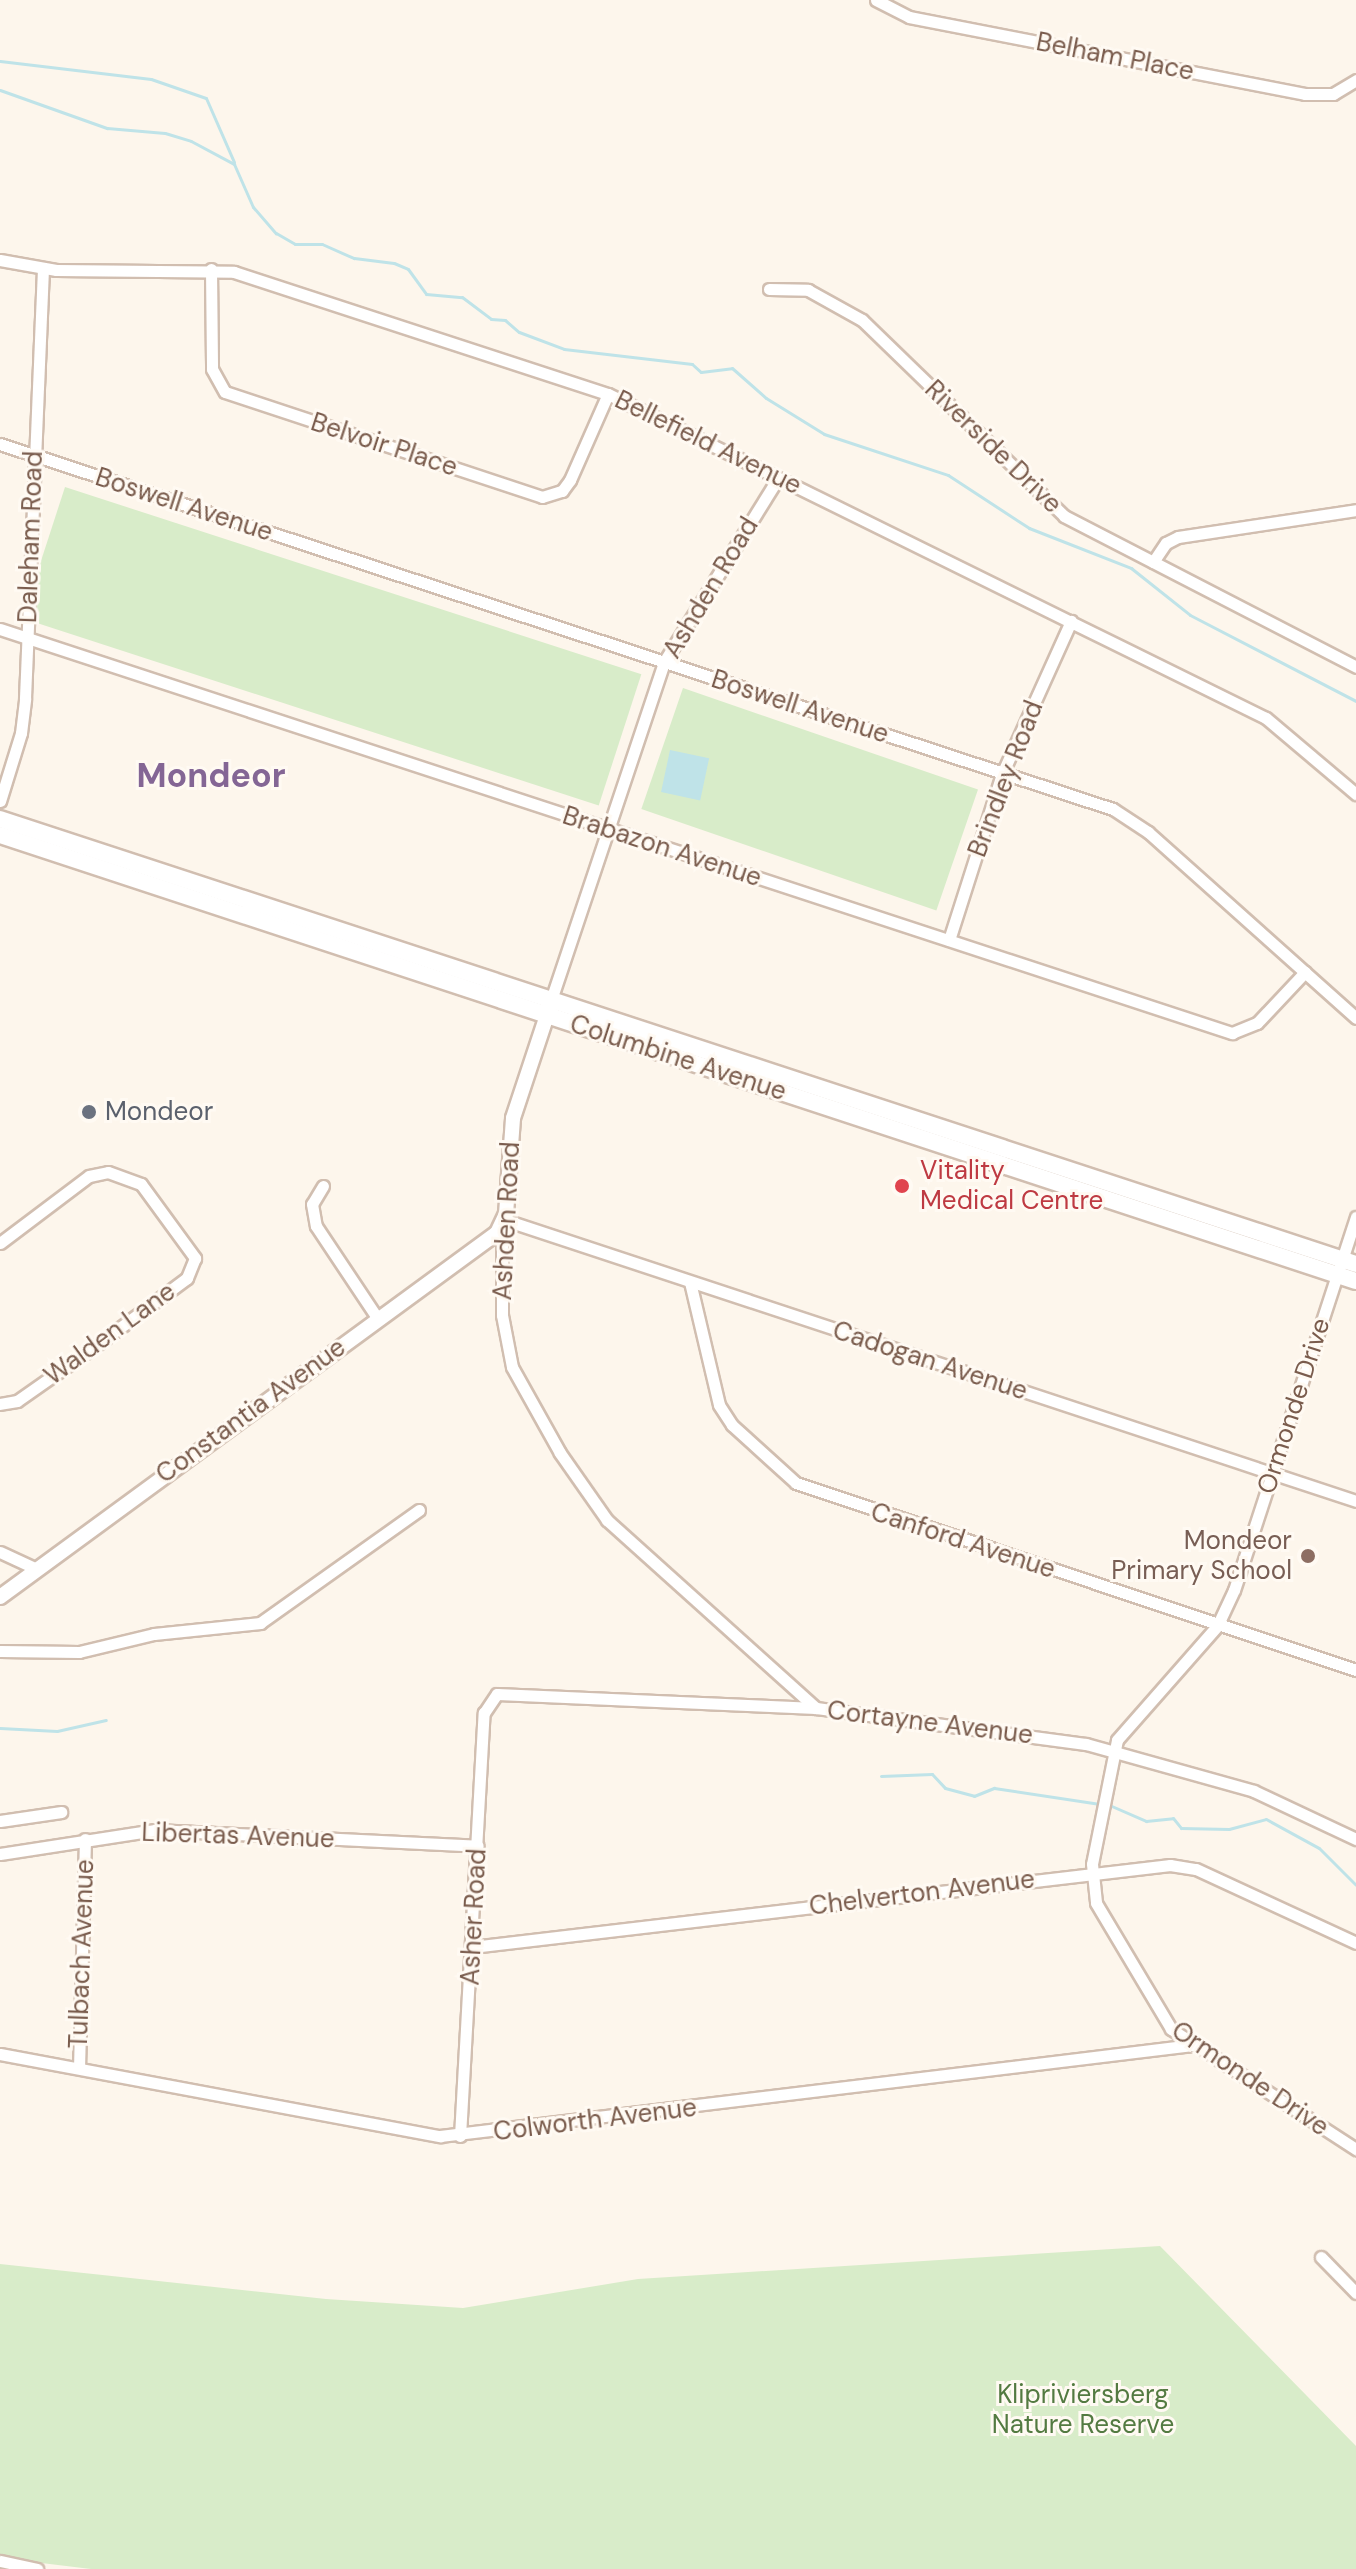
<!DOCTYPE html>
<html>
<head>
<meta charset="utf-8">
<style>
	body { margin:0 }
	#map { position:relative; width:1356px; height:2569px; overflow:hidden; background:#fdf6ec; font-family:"DM Sans",sans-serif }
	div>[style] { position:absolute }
	.green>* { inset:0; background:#d8ecc9; transform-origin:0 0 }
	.water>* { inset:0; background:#bfe3e8; transform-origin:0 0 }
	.stream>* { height:3px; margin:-1.5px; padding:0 1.5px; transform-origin:1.5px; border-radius:1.5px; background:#bfe3e8 }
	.roads { filter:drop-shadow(2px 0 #d1beb0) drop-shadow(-2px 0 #d1beb0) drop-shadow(0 2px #d1beb0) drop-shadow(0 -2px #d1beb0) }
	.minor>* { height:11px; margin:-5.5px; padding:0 5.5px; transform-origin:5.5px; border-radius:5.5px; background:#fff }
	.tertiary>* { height:14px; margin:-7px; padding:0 7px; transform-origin:7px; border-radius:7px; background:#fff }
	.secondary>* { height:16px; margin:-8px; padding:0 8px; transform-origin:8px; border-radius:8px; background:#fff }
	.dots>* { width:22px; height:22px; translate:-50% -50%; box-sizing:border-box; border:4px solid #fffaf3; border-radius:50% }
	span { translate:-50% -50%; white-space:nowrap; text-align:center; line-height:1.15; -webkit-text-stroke:6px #fffaf3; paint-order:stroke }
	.street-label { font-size:26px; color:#7a5c4d }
	.worship-label { font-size:26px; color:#5b616d }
	.left { translate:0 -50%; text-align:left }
	.health-label { font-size:26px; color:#be3a42 }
	.education-label { font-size:26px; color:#785e54 }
	.right { translate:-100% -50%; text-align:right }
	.park-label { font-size:26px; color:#537a41 }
	.district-label { font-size:34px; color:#846695; font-weight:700 }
</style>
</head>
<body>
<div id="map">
	<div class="green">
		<i style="left:65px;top:487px;width:606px;height:138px;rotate:18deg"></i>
		<i style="left:683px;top:688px;width:312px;height:128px;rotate:19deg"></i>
		<i style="clip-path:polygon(1160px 2246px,1356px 2446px,1356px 2569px,91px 2569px,0 2558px,0 2264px,326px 2299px,463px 2308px,638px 2279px)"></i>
	</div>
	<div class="water">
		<i style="left:670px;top:750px;width:40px;height:43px;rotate:12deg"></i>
	</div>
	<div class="stream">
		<i style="left:0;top:61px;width:152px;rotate:6.8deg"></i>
		<i style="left:151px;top:79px;width:58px;rotate:19.1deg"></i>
		<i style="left:206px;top:98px;width:70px;rotate:66.4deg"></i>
		<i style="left:0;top:90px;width:114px;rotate:19.6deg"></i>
		<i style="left:107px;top:128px;width:58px;rotate:4.9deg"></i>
		<i style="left:165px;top:133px;width:27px;rotate:17deg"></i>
		<i style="left:191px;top:141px;width:49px;rotate:28.1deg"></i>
		<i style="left:234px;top:164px;width:47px;rotate:66.2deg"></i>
		<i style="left:253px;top:207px;width:35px;rotate:49deg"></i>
		<i style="left:276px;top:233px;width:22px;rotate:30deg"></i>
		<i style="left:295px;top:244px;width:27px"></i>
		<i style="left:322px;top:244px;width:35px;rotate:24deg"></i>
		<i style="left:354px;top:258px;width:40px;rotate:7.1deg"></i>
		<i style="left:394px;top:263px;width:15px;rotate:23deg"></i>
		<i style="left:408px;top:269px;width:31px;rotate:54deg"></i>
		<i style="left:426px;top:294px;width:36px;rotate:5deg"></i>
		<i style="left:462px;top:297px;width:36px;rotate:37deg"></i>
		<i style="left:491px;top:319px;width:14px;rotate:4deg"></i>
		<i style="left:505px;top:320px;width:18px;rotate:41deg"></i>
		<i style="left:519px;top:332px;width:48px;rotate:20.7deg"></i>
		<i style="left:564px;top:349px;width:129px;rotate:6.7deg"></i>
		<i style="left:692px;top:364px;width:12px;rotate:42deg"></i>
		<i style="left:701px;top:372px;width:31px;rotate:-7deg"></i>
		<i style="left:732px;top:368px;width:45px;rotate:41.4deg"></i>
		<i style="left:766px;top:398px;width:68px;rotate:31.8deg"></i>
		<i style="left:824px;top:434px;width:131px;rotate:18.3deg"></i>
		<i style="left:948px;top:475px;width:97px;rotate:33.2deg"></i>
		<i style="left:1029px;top:528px;width:110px;rotate:21.4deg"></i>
		<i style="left:1131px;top:568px;width:75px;rotate:38.5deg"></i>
		<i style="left:1190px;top:615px;width:187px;rotate:27.4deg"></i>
		<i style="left:0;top:1728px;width:57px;rotate:3deg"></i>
		<i style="left:57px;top:1731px;width:50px;rotate:-12.7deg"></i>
		<i style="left:881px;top:1776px;width:51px;rotate:-2.2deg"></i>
		<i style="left:932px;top:1774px;width:19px;rotate:47deg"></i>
		<i style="left:945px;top:1788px;width:30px;rotate:15deg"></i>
		<i style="left:974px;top:1796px;width:22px;rotate:-22deg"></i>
		<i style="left:994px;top:1788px;width:107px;rotate:8.6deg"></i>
		<i style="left:1107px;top:1804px;width:43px;rotate:23.6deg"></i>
		<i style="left:1146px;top:1821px;width:27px;rotate:-6deg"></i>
		<i style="left:1173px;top:1818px;width:13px;rotate:51deg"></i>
		<i style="left:1181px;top:1828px;width:48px;rotate:1.2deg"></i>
		<i style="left:1229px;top:1829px;width:38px;rotate:-15deg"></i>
		<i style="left:1266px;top:1819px;width:60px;rotate:28.7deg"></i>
		<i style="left:1319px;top:1848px;width:52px;rotate:45deg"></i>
	</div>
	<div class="roads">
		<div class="minor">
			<i style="left:876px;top:0;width:37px;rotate:27deg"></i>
			<i style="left:909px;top:17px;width:403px;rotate:11deg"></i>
			<i style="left:1305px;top:94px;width:28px"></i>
			<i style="left:1333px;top:94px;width:27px;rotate:-31deg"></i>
			<i style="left:0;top:260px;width:57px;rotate:10.1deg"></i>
			<i style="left:56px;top:270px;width:178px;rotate:0.6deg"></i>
			<i style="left:234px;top:272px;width:393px;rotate:18.1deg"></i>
			<i style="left:608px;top:394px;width:733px;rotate:26.22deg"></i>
			<i style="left:1266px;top:718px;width:118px;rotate:40.2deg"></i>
			<i style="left:211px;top:269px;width:100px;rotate:89.4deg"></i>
			<i style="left:212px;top:369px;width:26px;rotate:61deg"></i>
			<i style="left:225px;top:392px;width:334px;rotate:18.3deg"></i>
			<i style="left:542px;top:497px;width:21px;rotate:-17deg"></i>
			<i style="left:562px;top:491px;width:14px;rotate:-54deg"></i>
			<i style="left:570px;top:480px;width:94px;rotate:-66.2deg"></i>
			<i style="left:769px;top:289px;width:39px;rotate:1deg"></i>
			<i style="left:808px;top:290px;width:62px;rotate:29.1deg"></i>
			<i style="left:862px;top:320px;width:281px;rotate:44.1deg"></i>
			<i style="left:1064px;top:516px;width:329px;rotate:27.3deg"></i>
			<i style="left:0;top:444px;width:1171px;rotate:18.16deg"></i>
			<i style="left:1113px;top:809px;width:42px;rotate:33.3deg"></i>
			<i style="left:1148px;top:832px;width:279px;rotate:41.8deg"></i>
			<i style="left:1153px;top:562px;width:23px;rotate:-56deg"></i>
			<i style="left:1166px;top:543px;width:13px;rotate:-27deg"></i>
			<i style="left:1178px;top:537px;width:180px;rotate:-8.6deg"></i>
			<i style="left:0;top:629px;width:1297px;rotate:18.16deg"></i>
			<i style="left:1232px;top:1033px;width:27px;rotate:-22deg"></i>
			<i style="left:1257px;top:1023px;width:70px;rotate:-46.7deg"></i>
			<i style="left:0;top:801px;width:71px;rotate:-72.8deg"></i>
			<i style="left:21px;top:733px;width:35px;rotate:-83deg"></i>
			<i style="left:25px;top:698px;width:429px;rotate:-87.6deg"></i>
			<i style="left:949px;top:940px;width:174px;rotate:-72.3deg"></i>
			<i style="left:1002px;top:774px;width:168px;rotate:-65.7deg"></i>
			<i style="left:551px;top:1000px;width:356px;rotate:-71.5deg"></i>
			<i style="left:664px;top:662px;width:216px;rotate:-58.2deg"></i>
			<i style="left:323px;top:1186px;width:21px;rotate:121deg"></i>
			<i style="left:312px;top:1204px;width:22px;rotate:80deg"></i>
			<i style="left:316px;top:1226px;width:112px;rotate:56.3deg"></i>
			<i style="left:1356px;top:1217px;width:392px;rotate:108.1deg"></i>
			<i style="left:1234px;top:1590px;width:38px;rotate:115deg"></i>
			<i style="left:1218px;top:1625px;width:153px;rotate:131.3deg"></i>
			<i style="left:1117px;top:1740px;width:126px;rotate:101.4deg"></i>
			<i style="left:1092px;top:1864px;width:39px;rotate:84deg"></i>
			<i style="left:1096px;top:1903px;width:147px;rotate:59.2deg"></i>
			<i style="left:1171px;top:2029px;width:221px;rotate:33deg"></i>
			<i style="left:505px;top:1220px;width:896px;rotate:18.27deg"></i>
			<i style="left:502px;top:1226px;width:89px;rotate:90deg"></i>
			<i style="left:502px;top:1315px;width:53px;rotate:79.1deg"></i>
			<i style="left:512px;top:1367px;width:98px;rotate:60.8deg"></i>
			<i style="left:560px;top:1453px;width:82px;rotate:55deg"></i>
			<i style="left:607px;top:1520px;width:281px;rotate:42deg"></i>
			<i style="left:0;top:1243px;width:111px;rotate:-37deg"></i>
			<i style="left:89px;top:1176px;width:19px;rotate:-12deg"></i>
			<i style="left:108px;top:1172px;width:35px;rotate:20deg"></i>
			<i style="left:141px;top:1184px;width:92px;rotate:53.9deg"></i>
			<i style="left:195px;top:1258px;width:22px;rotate:112deg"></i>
			<i style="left:187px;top:1278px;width:116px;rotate:143.4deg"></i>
			<i style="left:94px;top:1347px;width:94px;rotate:145deg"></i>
			<i style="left:17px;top:1401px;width:17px;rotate:170deg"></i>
			<i style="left:690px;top:1282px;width:126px;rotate:76.7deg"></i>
			<i style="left:719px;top:1405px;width:24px;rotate:57deg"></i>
			<i style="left:732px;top:1425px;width:86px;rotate:42.2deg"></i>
			<i style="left:796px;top:1483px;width:590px;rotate:18.47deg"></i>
			<i style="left:0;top:1552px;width:41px;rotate:24.7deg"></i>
			<i style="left:0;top:1651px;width:79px;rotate:0.7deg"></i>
			<i style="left:79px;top:1652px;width:77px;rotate:-13.5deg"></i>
			<i style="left:154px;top:1634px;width:107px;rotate:-5.9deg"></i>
			<i style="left:260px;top:1623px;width:195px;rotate:-35.4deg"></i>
			<i style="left:0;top:1821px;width:62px;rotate:-8.4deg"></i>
			<i style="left:0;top:1854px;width:157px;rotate:-8.8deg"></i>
			<i style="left:155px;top:1830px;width:323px;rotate:2.8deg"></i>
			<i style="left:472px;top:1947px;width:703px;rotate:-6.7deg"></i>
			<i style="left:1170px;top:1865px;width:26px;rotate:9deg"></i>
			<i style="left:1196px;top:1869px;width:176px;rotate:24.8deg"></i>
			<i style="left:0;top:2054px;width:448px;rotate:10.6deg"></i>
			<i style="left:440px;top:2136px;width:758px;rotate:-6.89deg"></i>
			<i style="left:79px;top:2068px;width:229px;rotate:-88.5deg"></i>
			<i style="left:460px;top:2136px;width:424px;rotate:-86.8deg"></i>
			<i style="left:484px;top:1713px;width:23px;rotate:-56deg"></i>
			<i style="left:497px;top:1694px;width:319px;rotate:2.5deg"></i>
			<i style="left:816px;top:1708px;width:272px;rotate:7.6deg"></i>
			<i style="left:1086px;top:1744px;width:174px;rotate:15.6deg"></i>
			<i style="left:1254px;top:1791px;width:113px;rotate:25.2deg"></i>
			<i style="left:1321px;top:2257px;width:50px;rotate:45.8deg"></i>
			<i style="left:0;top:2561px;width:38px;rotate:12deg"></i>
		</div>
		<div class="tertiary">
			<i style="left:0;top:1597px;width:616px;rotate:-36.22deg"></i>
			<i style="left:497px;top:1233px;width:21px;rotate:-65deg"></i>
			<i style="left:506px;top:1214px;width:96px;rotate:-85.8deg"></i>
			<i style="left:513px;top:1118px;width:118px;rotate:-71.7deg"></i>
		</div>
		<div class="secondary">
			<i style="left:0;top:819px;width:1427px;rotate:18.17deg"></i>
			<i style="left:0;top:835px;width:1427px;rotate:18.21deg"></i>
		</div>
	</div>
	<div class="dots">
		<i style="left:89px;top:1112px;background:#6b7280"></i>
		<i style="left:902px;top:1186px;background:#e0444e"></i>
		<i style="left:1308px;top:1556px;background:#8d6e63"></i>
	</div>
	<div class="street-label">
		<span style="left:1115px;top:57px;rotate:11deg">Belham Place</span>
		<span style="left:708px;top:443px;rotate:26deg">Bellefield Avenue</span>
		<span style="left:384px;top:445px;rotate:18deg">Belvoir Place</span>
		<span style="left:993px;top:447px;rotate:44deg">Riverside Drive</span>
		<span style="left:184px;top:505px;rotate:18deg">Boswell Avenue</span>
		<span style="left:31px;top:537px;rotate:-88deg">Daleham Road</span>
		<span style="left:711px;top:588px;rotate:-59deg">Ashden Road</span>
		<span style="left:800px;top:707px;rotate:18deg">Boswell Avenue</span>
		<span style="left:1006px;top:779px;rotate:-69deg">Brindley Road</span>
		<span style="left:662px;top:847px;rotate:18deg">Brabazon Avenue</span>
		<span style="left:678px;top:1058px;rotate:18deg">Columbine Avenue</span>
		<span style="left:507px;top:1221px;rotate:-87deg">Ashden Road</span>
		<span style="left:110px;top:1334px;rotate:-36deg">Walden Lane</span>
		<span style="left:930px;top:1361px;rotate:18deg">Cadogan Avenue</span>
		<span style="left:1294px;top:1406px;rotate:-72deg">Ormonde Drive</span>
		<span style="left:251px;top:1411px;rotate:-36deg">Constantia Avenue</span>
		<span style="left:963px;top:1541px;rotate:18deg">Canford Avenue</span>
		<span style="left:930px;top:1723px;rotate:7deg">Cortayne Avenue</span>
		<span style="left:238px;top:1836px;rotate:2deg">Libertas Avenue</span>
		<span style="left:922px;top:1893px;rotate:-7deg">Chelverton Avenue</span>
		<span style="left:474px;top:1917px;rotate:-87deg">Asher Road</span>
		<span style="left:82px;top:1954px;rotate:-88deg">Tulbach Avenue</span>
		<span style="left:1250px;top:2079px;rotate:34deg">Ormonde Drive</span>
		<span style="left:595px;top:2120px;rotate:-7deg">Colworth Avenue</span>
	</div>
	<div class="worship-label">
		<span class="left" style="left:105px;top:1112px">Mondeor</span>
	</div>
	<div class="health-label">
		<span class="left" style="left:920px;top:1186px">Vitality<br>Medical Centre</span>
	</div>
	<div class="education-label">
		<span class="right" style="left:1292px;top:1556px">Mondeor<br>Primary School</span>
	</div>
	<div class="park-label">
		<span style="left:1083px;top:2410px">Klipriviersberg<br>Nature Reserve</span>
	</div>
	<div class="district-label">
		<span style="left:211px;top:776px">Mondeor</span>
	</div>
</div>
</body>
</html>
